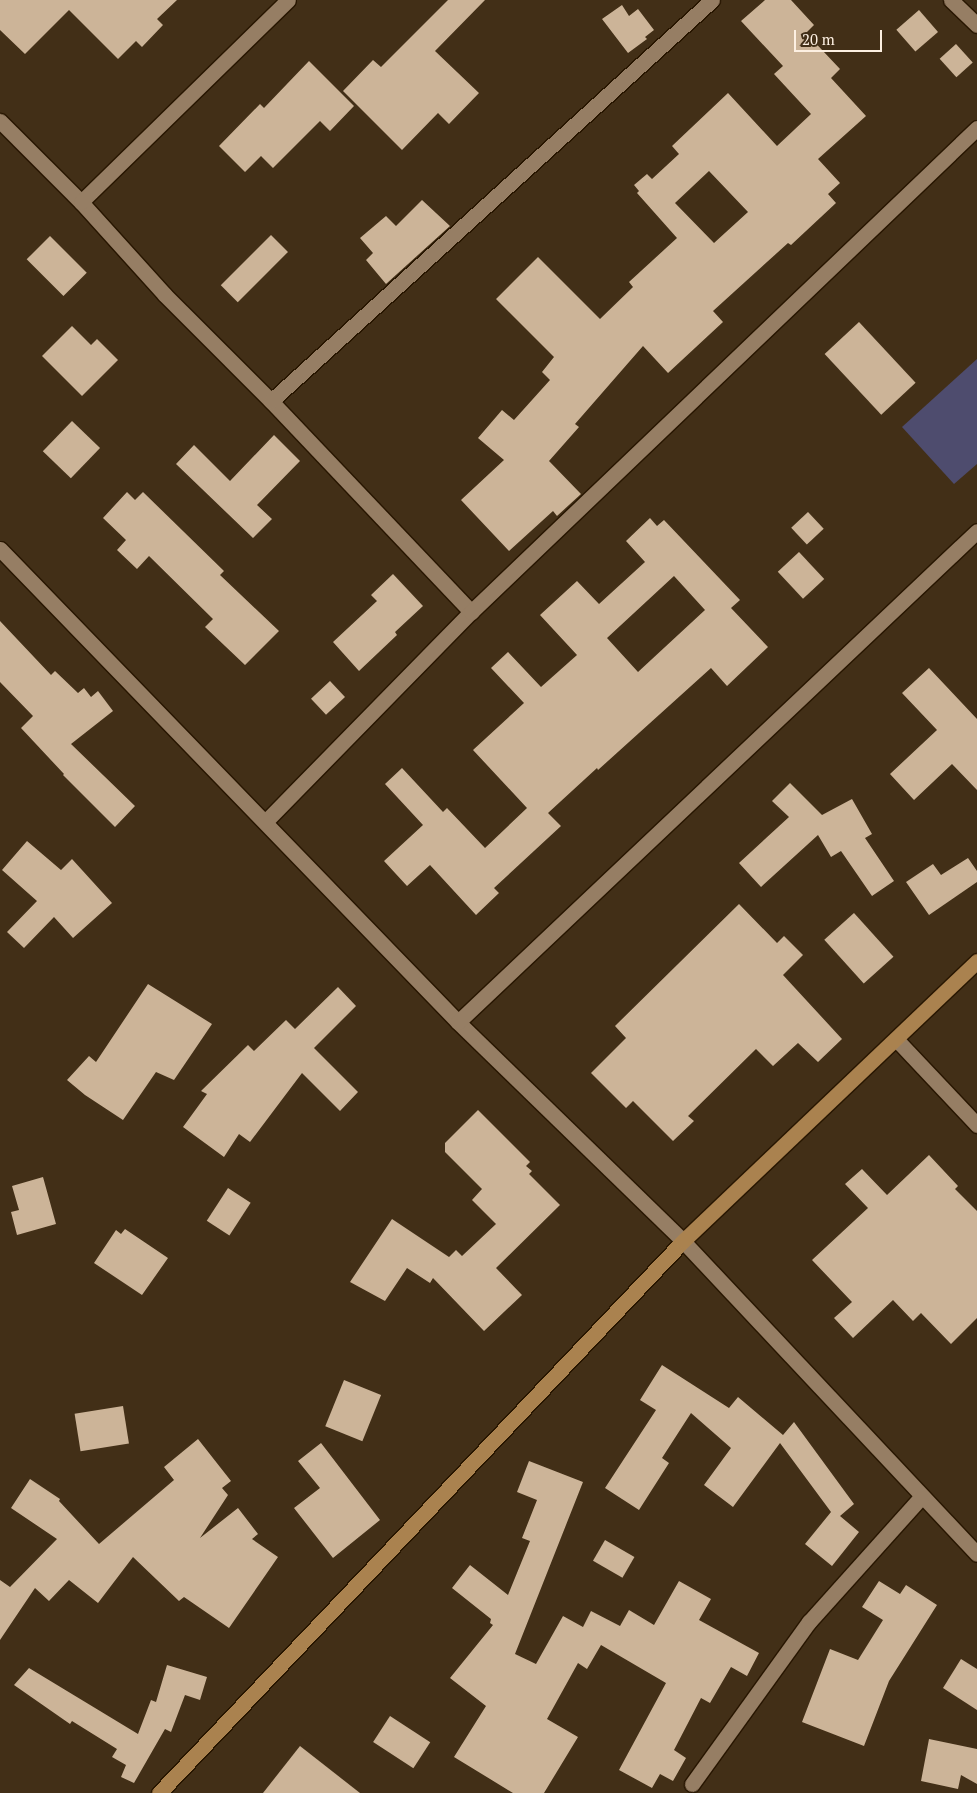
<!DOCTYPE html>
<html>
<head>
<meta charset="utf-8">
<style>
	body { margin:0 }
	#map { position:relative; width:977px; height:1793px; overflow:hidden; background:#422f17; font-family:"PT Serif",serif }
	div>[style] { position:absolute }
	.green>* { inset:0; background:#4e4c6e }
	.building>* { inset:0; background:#ccb498; transform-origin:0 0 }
	.roads { filter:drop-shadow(1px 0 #281600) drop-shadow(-1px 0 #281600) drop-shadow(0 1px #281600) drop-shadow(0 -1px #281600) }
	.street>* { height:15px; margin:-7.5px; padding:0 7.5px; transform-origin:7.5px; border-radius:7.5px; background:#967e64 }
	.secondary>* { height:15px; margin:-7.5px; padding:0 7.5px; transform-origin:7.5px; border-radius:7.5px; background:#aa824f }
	span { translate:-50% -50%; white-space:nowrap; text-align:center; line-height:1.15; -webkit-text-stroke:5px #422f17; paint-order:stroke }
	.scale { position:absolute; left:794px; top:30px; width:88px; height:22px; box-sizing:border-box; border:2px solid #fdf0e2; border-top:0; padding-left:6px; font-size:15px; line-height:18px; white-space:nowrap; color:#fdf0e2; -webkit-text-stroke:4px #422f17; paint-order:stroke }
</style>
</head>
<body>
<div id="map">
	<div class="green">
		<i style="clip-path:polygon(977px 359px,977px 464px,954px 484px,902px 427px)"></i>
	</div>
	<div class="building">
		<i style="clip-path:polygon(0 0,177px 0,157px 19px,163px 25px,142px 47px,136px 41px,118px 59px,69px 10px,25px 54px,0 30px)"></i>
		<i style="clip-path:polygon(448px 0,485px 0,435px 51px,479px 93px,449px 124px,438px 113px,402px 150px,343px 91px,373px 60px,381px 67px)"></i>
		<i style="clip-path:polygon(evenodd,765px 0,791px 0,814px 25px,806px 33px,840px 69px,831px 78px,866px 116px,818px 159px,840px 183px,828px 194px,836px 203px,791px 245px,788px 243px,713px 311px,723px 322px,668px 373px,643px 346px,575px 424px,579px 427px,549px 461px,581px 494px,557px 516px,553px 511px,509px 551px,461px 500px,504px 460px,478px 438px,502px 410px,514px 420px,550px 380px,542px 372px,554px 357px,496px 299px,538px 257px,600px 319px,633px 287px,629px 282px,677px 238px,637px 193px,639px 191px,634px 185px,647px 174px,652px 179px,679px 154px,672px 146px,728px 93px,777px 146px,811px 114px,774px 74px,783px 66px,741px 21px,765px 0,709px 171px,748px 212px,714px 243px,675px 203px,709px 171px)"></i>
		<i style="clip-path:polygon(622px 5px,629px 16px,638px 9px,654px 30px,645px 37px,647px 39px,628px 53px,602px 19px)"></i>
		<i style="left:919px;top:10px;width:29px;height:30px;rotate:49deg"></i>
		<i style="left:956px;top:44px;width:25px;height:22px;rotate:48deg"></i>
		<i style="clip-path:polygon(309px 61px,354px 106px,330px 131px,320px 121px,273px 168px,261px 156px,245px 172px,219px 146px,260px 104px,264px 108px)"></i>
		<i style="clip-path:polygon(422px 200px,450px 226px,386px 284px,366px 260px,373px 253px,360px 238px,386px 216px,396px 226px)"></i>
		<i style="left:271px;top:235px;width:24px;height:71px;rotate:45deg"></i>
		<i style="left:50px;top:236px;width:52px;height:33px;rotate:45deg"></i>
		<i style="left:859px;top:322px;width:83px;height:47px;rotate:47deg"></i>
		<i style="clip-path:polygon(72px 326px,91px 345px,97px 339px,118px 360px,82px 396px,42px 356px)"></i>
		<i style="left:72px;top:421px;width:39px;height:42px;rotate:44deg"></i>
		<i style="clip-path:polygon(274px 435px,300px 461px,257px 505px,272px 519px,253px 538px,176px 464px,194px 445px,230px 481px)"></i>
		<i style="clip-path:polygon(127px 492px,135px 500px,143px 492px,224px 571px,220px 575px,279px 631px,245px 665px,205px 627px,213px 619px,149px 556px,137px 569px,117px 550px,126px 540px,103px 518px)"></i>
		<i style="left:808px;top:512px;width:23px;height:23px;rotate:47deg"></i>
		<i style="clip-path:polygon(evenodd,650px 518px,657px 526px,664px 520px,740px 600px,731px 608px,768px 647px,727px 686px,711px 668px,598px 770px,597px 768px,548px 813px,561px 826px,494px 888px,499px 893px,476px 915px,430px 865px,407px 886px,384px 861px,423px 825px,385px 784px,402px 768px,443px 812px,447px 808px,485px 848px,527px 808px,473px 750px,524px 703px,491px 668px,508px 652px,541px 687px,577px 655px,540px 615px,577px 581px,599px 604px,645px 562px,626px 541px,650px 518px,674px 576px,705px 610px,638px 672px,607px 638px,674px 576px)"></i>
		<i style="left:799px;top:552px;width:37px;height:29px;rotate:47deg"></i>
		<i style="clip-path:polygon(393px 574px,423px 606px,395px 632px,397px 635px,359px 671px,333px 642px,377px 601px,371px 595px)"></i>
		<i style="clip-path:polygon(0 621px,51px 675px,55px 671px,78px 693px,84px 688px,91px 697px,98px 691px,113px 711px,71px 744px,135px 806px,115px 827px,63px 775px,64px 774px,21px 728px,33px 716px,0 682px)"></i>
		<i style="clip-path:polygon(929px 668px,977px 719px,977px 790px,952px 764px,914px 800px,890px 774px,937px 730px,902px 693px)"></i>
		<i style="left:330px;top:681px;width:22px;height:26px;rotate:47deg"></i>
		<i style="clip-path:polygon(790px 783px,822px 815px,852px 799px,872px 834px,865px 838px,894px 881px,872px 896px,841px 851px,831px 857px,818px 835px,761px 887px,739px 863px,789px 817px,772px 801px)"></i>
		<i style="clip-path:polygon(27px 841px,61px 870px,72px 859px,112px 903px,73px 938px,54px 917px,24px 948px,7px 932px,37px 901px,2px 870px)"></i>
		<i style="clip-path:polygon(968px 858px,977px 871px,977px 882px,929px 915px,906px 882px,933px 864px,941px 875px)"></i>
		<i style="clip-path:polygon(739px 904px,777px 943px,784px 936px,803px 955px,783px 975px,842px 1039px,818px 1062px,798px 1043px,773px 1066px,756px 1049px,688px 1116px,694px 1121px,673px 1141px,633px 1101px,626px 1108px,591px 1073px,626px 1038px,615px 1026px)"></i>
		<i style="left:854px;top:913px;width:59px;height:40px;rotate:48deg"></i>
		<i style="clip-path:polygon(148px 984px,212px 1024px,174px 1080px,156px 1072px,123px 1120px,85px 1095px,67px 1080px,89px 1056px,96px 1062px)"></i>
		<i style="clip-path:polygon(338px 987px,356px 1006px,314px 1048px,358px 1092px,340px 1111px,302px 1073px,250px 1142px,239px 1134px,224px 1157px,183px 1127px,207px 1094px,201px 1091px,248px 1045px,254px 1051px,286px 1020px,295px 1029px)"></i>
		<i style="clip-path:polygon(478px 1110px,530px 1162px,526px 1166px,532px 1171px,529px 1174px,560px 1205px,496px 1268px,522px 1295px,484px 1331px,433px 1278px,430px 1283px,407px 1268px,385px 1301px,350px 1282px,392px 1219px,449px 1257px,456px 1250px,462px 1256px,496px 1224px,472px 1200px,482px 1189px,445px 1152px,445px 1143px)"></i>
		<i style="clip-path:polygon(929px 1155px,958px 1186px,955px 1189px,977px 1211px,977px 1318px,951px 1344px,921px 1313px,913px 1321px,893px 1300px,853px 1338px,834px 1318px,852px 1302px,812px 1260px,868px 1208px,845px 1184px,862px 1169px,887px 1195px)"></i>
		<i style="clip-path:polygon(43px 1177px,56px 1224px,17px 1235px,11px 1212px,19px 1210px,12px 1186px)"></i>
		<i style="left:228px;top:1188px;width:27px;height:39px;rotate:33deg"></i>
		<i style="clip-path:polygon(125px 1229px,168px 1258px,142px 1295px,94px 1263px,116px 1230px,121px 1234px)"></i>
		<i style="clip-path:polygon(662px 1365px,729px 1408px,738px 1397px,783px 1435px,794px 1422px,854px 1504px,840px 1516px,859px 1532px,832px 1566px,805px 1544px,831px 1512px,780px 1443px,733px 1507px,704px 1485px,731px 1448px,691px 1413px,662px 1458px,669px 1463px,639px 1510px,605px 1488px,656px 1410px,640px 1400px)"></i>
		<i style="left:344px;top:1380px;width:40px;height:50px;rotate:22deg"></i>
		<i style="left:123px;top:1406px;width:38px;height:49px;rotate:81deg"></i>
		<i style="clip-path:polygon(198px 1439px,231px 1481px,222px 1488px,228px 1495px,200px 1538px,238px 1508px,258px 1534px,252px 1539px,278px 1557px,229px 1628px,184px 1597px,179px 1601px,133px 1557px,98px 1603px,69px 1580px,49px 1601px,35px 1588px,0 1640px,0 1580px,10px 1587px,57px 1539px,11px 1508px,30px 1479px,60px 1499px,59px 1501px,99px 1544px,174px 1480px,164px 1467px)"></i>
		<i style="clip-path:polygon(321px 1443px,380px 1520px,333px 1558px,294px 1508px,320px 1488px,298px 1461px)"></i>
		<i style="clip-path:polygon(529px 1461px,583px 1482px,515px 1654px,536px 1664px,563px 1616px,583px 1627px,591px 1611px,620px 1626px,629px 1610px,654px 1625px,679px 1581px,711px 1599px,699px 1620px,759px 1653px,747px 1676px,731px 1667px,710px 1703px,701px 1698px,674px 1750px,686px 1758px,673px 1781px,660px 1774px,652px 1788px,619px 1770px,666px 1683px,601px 1645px,587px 1669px,578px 1663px,547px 1719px,578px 1737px,544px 1793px,513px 1793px,454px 1757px,486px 1706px,450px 1678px,493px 1625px,490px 1623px,491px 1619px,452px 1588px,470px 1565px,508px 1595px,530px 1541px,522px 1538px,537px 1500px,517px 1492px)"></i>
		<i style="left:605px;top:1540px;width:34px;height:24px;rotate:30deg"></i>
		<i style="clip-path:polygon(879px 1581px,900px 1594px,906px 1585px,937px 1605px,889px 1681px,864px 1746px,802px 1722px,830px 1649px,858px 1660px,883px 1620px,862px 1607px)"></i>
		<i style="clip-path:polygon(961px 1659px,977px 1669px,977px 1710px,943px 1688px)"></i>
		<i style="clip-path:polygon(167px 1665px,207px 1677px,200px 1700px,185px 1695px,171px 1732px,165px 1729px,134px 1783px,121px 1777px,126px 1765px,112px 1757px,117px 1749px,72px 1721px,70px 1724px,14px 1685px,29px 1668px,138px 1734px,151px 1700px,156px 1702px)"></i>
		<i style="left:390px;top:1716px;width:48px;height:31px;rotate:33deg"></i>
		<i style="clip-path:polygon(929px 1739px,977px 1749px,977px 1784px,961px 1775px,958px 1789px,921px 1781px)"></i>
		<i style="clip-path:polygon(300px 1746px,360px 1793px,263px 1793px)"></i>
	</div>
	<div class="roads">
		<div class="street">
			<i style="left:951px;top:0;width:36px;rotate:44deg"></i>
			<i style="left:0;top:121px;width:115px;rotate:45deg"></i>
			<i style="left:81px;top:202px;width:125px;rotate:47.9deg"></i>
			<i style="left:165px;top:295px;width:150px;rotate:45deg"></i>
			<i style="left:271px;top:401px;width:291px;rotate:46.5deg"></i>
			<i style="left:81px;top:202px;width:289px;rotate:-44.3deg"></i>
			<i style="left:271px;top:401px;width:596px;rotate:-42.28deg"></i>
			<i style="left:0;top:549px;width:658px;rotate:45.92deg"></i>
			<i style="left:458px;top:1022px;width:314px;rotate:44.2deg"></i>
			<i style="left:683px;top:1241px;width:429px;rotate:46.8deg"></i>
			<i style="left:265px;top:822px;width:294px;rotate:-45.6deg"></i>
			<i style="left:471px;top:612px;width:700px;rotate:-43.73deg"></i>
			<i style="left:458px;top:1022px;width:714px;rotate:-43.41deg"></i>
			<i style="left:897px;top:1040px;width:117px;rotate:46.7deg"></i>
			<i style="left:692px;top:1784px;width:200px;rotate:-54.2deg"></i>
			<i style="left:809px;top:1622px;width:169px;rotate:-48.1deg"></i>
		</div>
		<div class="secondary">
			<i style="left:159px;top:1793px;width:761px;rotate:-46.49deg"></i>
			<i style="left:683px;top:1241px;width:406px;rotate:-43.6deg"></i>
		</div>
	</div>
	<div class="scale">20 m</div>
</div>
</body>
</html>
